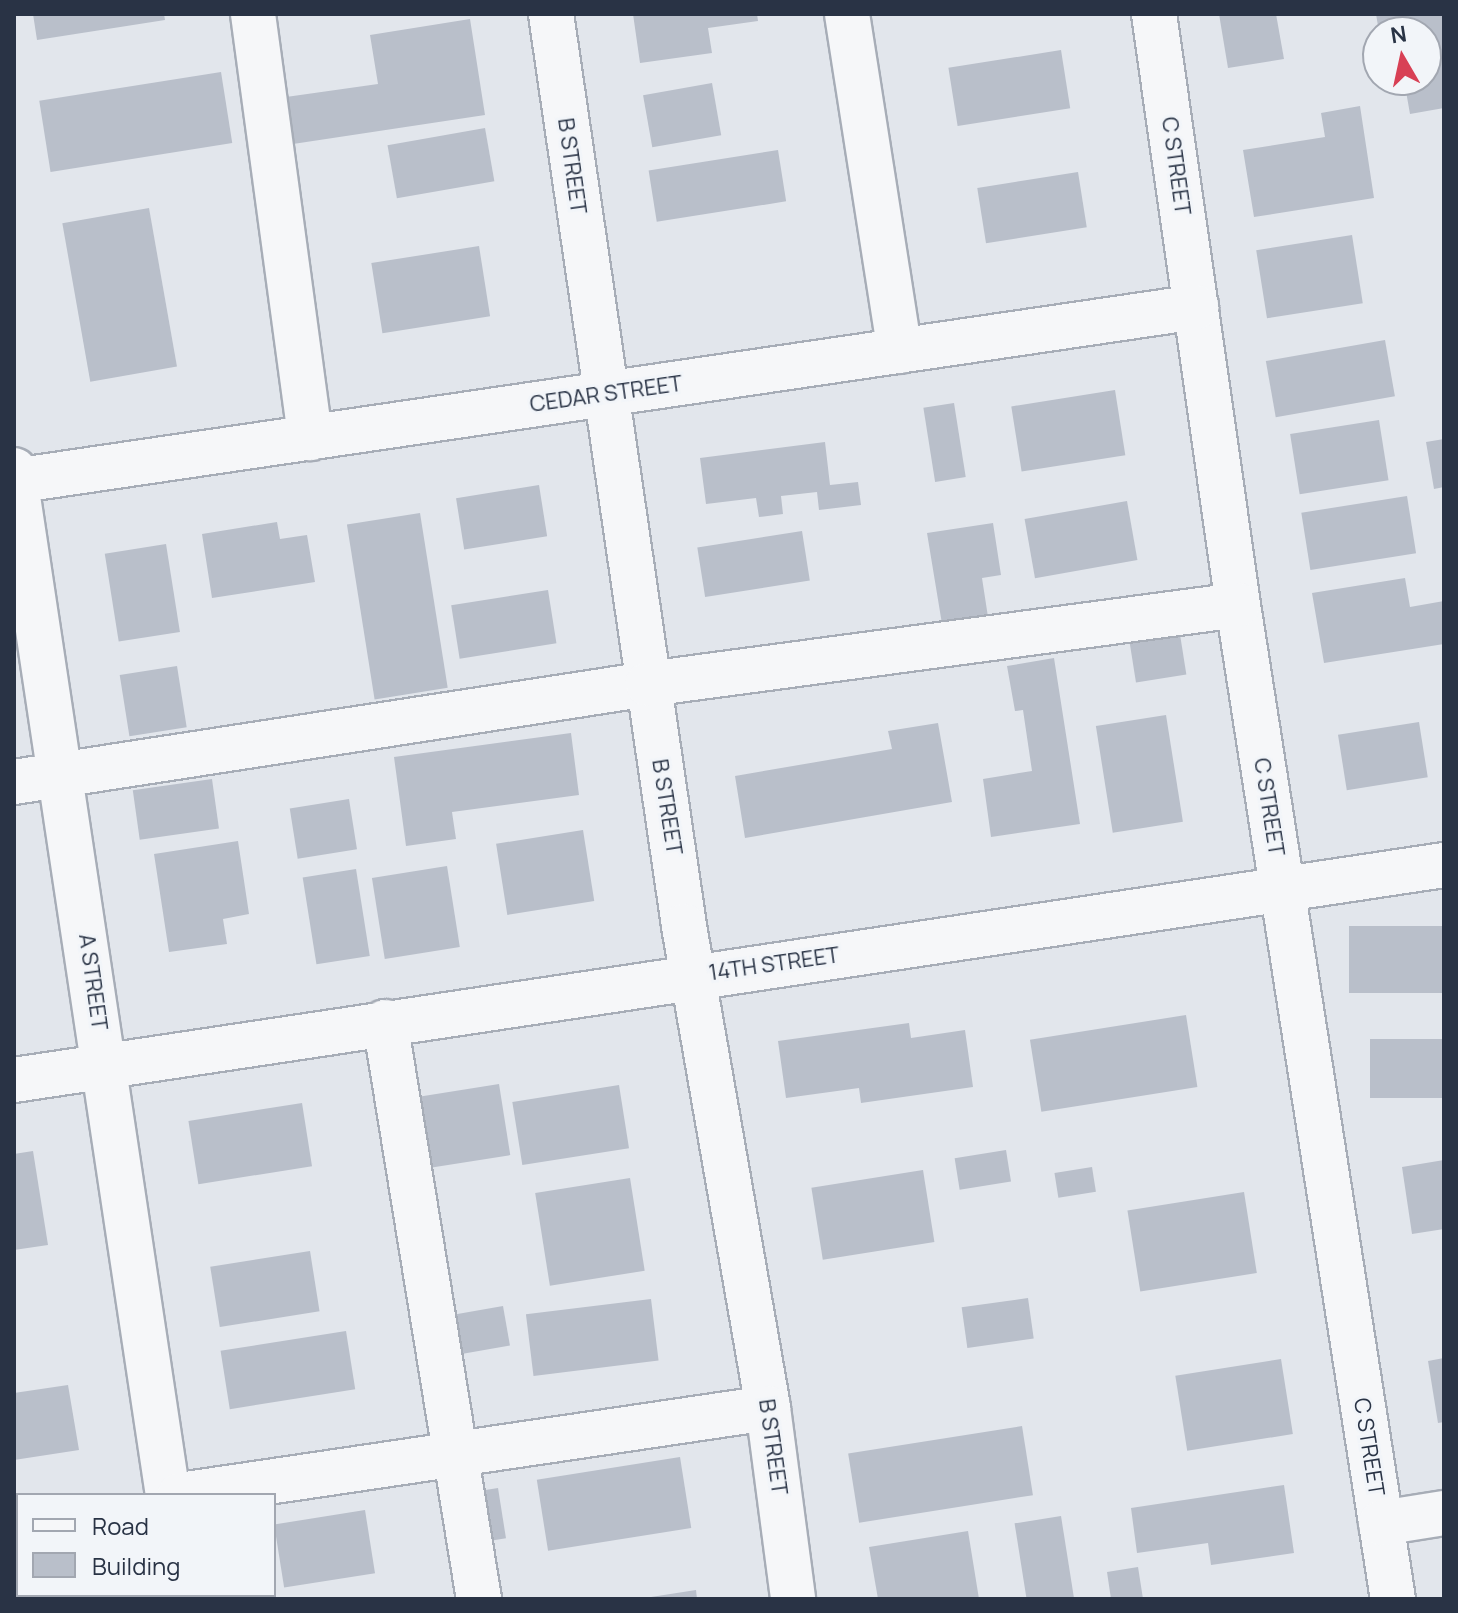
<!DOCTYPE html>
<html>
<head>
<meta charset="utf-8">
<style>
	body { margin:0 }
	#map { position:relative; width:1458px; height:1613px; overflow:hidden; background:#e2e6ec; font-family:Manrope,sans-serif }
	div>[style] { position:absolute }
	.building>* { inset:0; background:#b9bfca; transform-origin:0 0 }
	.roads { filter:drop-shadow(2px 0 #a7adb7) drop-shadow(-2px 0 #a7adb7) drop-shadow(0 2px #a7adb7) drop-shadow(0 -2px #a7adb7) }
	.minor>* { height:44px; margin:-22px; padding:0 22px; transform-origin:22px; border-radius:22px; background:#f6f7f9 }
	span { translate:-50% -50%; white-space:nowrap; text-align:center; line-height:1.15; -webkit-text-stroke:6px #f2f5f9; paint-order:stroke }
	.street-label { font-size:22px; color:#293345 }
	.frame { position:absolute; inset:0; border:16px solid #293345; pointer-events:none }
	.legend { position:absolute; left:16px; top:1493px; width:260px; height:104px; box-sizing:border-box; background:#f2f5f9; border:2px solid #a2a7b1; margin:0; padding:10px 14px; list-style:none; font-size:24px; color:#293345 }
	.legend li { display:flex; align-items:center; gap:16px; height:40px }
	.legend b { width:40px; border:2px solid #a2a7b1 }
	.north { position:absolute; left:1362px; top:16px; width:80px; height:80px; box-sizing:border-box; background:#f2f5f9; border:2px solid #a2a7b1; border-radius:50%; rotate:351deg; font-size:22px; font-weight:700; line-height:32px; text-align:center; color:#293345 }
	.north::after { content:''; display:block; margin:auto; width:28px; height:36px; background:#d84055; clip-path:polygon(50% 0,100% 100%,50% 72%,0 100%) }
</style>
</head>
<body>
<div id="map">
	<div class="building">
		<i style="clip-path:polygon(33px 14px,164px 14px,165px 20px,37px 40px)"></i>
		<i style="clip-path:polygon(633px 14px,757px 14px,758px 21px,708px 28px,712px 53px,640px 63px)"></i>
		<i style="clip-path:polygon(1219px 14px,1276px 14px,1284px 59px,1228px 68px)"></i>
		<i style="clip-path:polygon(1376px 14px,1444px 14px,1444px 108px,1410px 114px,1404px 80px,1426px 80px,1426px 32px,1379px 32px)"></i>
		<i style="clip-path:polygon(470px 19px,485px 115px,293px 144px,286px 97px,378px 84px,370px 35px)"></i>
		<i style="left:1061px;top:50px;width:59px;height:114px;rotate:81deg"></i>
		<i style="left:221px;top:72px;width:72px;height:184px;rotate:81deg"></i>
		<i style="left:712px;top:83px;width:53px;height:70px;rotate:80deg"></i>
		<i style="clip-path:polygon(1360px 106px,1374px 198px,1254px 217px,1243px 150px,1325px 137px,1321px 113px)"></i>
		<i style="left:485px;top:128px;width:54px;height:99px;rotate:80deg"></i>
		<i style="left:778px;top:150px;width:52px;height:131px;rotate:81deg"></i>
		<i style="left:1078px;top:172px;width:56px;height:102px;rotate:81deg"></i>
		<i style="left:149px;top:208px;width:161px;height:88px;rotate:80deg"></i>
		<i style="left:1352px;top:235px;width:69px;height:97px;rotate:81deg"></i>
		<i style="left:479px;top:246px;width:71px;height:109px;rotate:81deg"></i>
		<i style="left:1385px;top:340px;width:57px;height:121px;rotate:80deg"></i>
		<i style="left:1115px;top:390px;width:66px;height:105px;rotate:81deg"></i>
		<i style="left:954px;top:403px;width:75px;height:31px;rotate:81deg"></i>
		<i style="left:1379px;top:420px;width:61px;height:90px;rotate:81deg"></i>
		<i style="clip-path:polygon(1444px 439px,1444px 487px,1434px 489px,1426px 442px)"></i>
		<i style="clip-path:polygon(825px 442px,830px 485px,858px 482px,861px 505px,819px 510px,817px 492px,781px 496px,783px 514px,759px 517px,756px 498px,706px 504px,700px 458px)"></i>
		<i style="left:539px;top:485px;width:52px;height:84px;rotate:81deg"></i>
		<i style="left:1407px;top:496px;width:58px;height:107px;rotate:81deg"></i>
		<i style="left:1127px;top:501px;width:60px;height:104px;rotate:80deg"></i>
		<i style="left:420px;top:513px;width:177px;height:74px;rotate:81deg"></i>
		<i style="clip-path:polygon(277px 522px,280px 539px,307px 535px,315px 582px,212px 598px,202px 534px)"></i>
		<i style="clip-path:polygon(993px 523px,1001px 575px,982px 578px,988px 617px,942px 624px,927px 533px)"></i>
		<i style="left:802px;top:531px;width:50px;height:106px;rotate:81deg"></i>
		<i style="left:166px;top:544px;width:89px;height:62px;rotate:81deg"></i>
		<i style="clip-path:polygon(1405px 578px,1410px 607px,1444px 601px,1444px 644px,1324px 663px,1312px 593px)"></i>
		<i style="left:548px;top:590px;width:54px;height:98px;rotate:81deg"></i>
		<i style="left:1179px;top:628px;width:47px;height:51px;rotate:81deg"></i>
		<i style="clip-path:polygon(1054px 658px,1080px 824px,991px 837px,983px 779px,1032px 771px,1023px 710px,1015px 711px,1007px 666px)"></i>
		<i style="left:177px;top:666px;width:62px;height:58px;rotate:81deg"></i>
		<i style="left:1166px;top:715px;width:108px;height:71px;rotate:81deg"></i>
		<i style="left:1419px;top:722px;width:56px;height:82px;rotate:81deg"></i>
		<i style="clip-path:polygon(938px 723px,952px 802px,745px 838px,735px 776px,892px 749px,888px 731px)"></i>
		<i style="clip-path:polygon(571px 733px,579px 795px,452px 812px,456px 839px,406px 846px,394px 757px)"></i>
		<i style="left:212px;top:779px;width:50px;height:80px;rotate:82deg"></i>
		<i style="left:349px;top:799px;width:51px;height:60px;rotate:81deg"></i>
		<i style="left:583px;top:830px;width:72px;height:88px;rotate:81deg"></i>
		<i style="clip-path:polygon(238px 841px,249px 914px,223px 919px,227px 944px,169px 952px,154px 854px)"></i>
		<i style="left:447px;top:866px;width:82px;height:76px;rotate:81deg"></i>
		<i style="left:356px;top:869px;width:88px;height:54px;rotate:81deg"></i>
		<i style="left:1444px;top:926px;width:67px;height:95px;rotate:90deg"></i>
		<i style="left:1186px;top:1015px;width:73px;height:158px;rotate:81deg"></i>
		<i style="clip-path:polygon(909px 1023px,911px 1038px,965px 1030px,973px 1087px,861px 1103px,859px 1088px,786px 1098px,778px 1041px)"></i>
		<i style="left:1444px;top:1039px;width:59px;height:74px;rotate:90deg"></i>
		<i style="left:499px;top:1084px;width:72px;height:89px;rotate:81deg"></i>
		<i style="left:619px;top:1085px;width:64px;height:108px;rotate:81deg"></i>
		<i style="left:302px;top:1103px;width:64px;height:115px;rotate:81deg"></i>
		<i style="left:1006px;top:1150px;width:32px;height:52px;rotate:81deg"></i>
		<i style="clip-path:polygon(33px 1151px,48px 1245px,14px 1250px,14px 1154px)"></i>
		<i style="clip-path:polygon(1444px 1160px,1444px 1229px,1412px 1234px,1402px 1167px)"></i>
		<i style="left:1092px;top:1167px;width:25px;height:38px;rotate:81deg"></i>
		<i style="left:923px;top:1170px;width:73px;height:113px;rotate:81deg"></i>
		<i style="left:630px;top:1178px;width:94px;height:96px;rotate:81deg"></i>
		<i style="left:1244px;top:1192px;width:82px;height:118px;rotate:81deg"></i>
		<i style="left:310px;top:1251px;width:61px;height:101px;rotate:81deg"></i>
		<i style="left:1028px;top:1298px;width:41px;height:67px;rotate:82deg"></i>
		<i style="left:651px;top:1299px;width:62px;height:126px;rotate:83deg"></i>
		<i style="left:503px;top:1306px;width:40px;height:52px;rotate:80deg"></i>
		<i style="left:346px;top:1331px;width:59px;height:127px;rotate:81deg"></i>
		<i style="clip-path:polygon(1444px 1358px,1444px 1422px,1438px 1423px,1428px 1361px)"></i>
		<i style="left:1281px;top:1359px;width:76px;height:107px;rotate:81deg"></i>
		<i style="clip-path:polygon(68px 1385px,79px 1450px,14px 1460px,14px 1393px)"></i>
		<i style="left:1022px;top:1426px;width:70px;height:176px;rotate:81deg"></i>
		<i style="left:680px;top:1457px;width:72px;height:145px;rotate:81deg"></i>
		<i style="clip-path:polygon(1284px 1485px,1294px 1553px,1211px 1565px,1208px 1543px,1137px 1553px,1131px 1508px)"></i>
		<i style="left:498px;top:1488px;width:51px;height:36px;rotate:81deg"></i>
		<i style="left:365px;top:1510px;width:64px;height:92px;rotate:81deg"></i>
		<i style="left:1061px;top:1516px;width:84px;height:47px;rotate:81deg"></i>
		<i style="clip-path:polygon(968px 1531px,979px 1599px,878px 1599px,869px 1547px)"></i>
		<i style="clip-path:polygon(18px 1560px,18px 1595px,107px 1599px,14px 1599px)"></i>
		<i style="clip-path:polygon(1138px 1567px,1143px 1599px,1111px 1599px,1107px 1572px)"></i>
		<i style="clip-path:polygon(696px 1590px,697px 1599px,651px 1599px,651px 1597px)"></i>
	</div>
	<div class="roads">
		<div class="minor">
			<i style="left:253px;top:14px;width:428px;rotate:82.3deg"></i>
			<i style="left:551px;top:14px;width:922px;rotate:81.7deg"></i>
			<i style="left:684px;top:926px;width:489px;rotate:80.1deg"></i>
			<i style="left:768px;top:1408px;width:193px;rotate:82.5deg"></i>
			<i style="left:847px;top:14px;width:341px;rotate:81.1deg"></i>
			<i style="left:1154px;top:14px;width:597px;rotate:81.91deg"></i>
			<i style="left:1238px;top:605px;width:1006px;rotate:81.14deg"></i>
			<i style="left:14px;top:470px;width:1037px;rotate:81.46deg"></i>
			<i style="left:14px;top:481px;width:1195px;rotate:-8.37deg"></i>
			<i style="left:14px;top:782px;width:642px;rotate:-8.79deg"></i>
			<i style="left:648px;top:684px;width:595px;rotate:-7.63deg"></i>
			<i style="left:385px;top:1022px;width:585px;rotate:80.75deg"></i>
			<i style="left:14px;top:1080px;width:1446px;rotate:-8.55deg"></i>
			<i style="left:180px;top:1495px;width:594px;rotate:-8.42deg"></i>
			<i style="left:14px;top:1517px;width:4px"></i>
			<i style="left:1381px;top:1523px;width:64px;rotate:-9deg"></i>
			<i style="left:182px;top:1595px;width:4px;rotate:90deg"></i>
		</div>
	</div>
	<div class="street-label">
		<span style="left:572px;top:166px;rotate:82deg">B STREET</span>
		<span style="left:1176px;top:166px;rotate:82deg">C STREET</span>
		<span style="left:606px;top:394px;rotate:-8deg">CEDAR STREET</span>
		<span style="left:667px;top:807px;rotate:81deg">B STREET</span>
		<span style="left:1269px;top:807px;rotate:81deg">C STREET</span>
		<span style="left:774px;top:964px;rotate:-8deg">14TH STREET</span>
		<span style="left:93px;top:982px;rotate:82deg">A STREET</span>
		<span style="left:773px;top:1447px;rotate:82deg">B STREET</span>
		<span style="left:1369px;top:1447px;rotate:81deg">C STREET</span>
	</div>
	<div class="frame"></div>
	<ul class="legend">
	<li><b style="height:10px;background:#f6f7f9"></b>Road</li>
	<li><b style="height:22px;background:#b9bfca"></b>Building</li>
	</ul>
	<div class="north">N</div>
</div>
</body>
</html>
